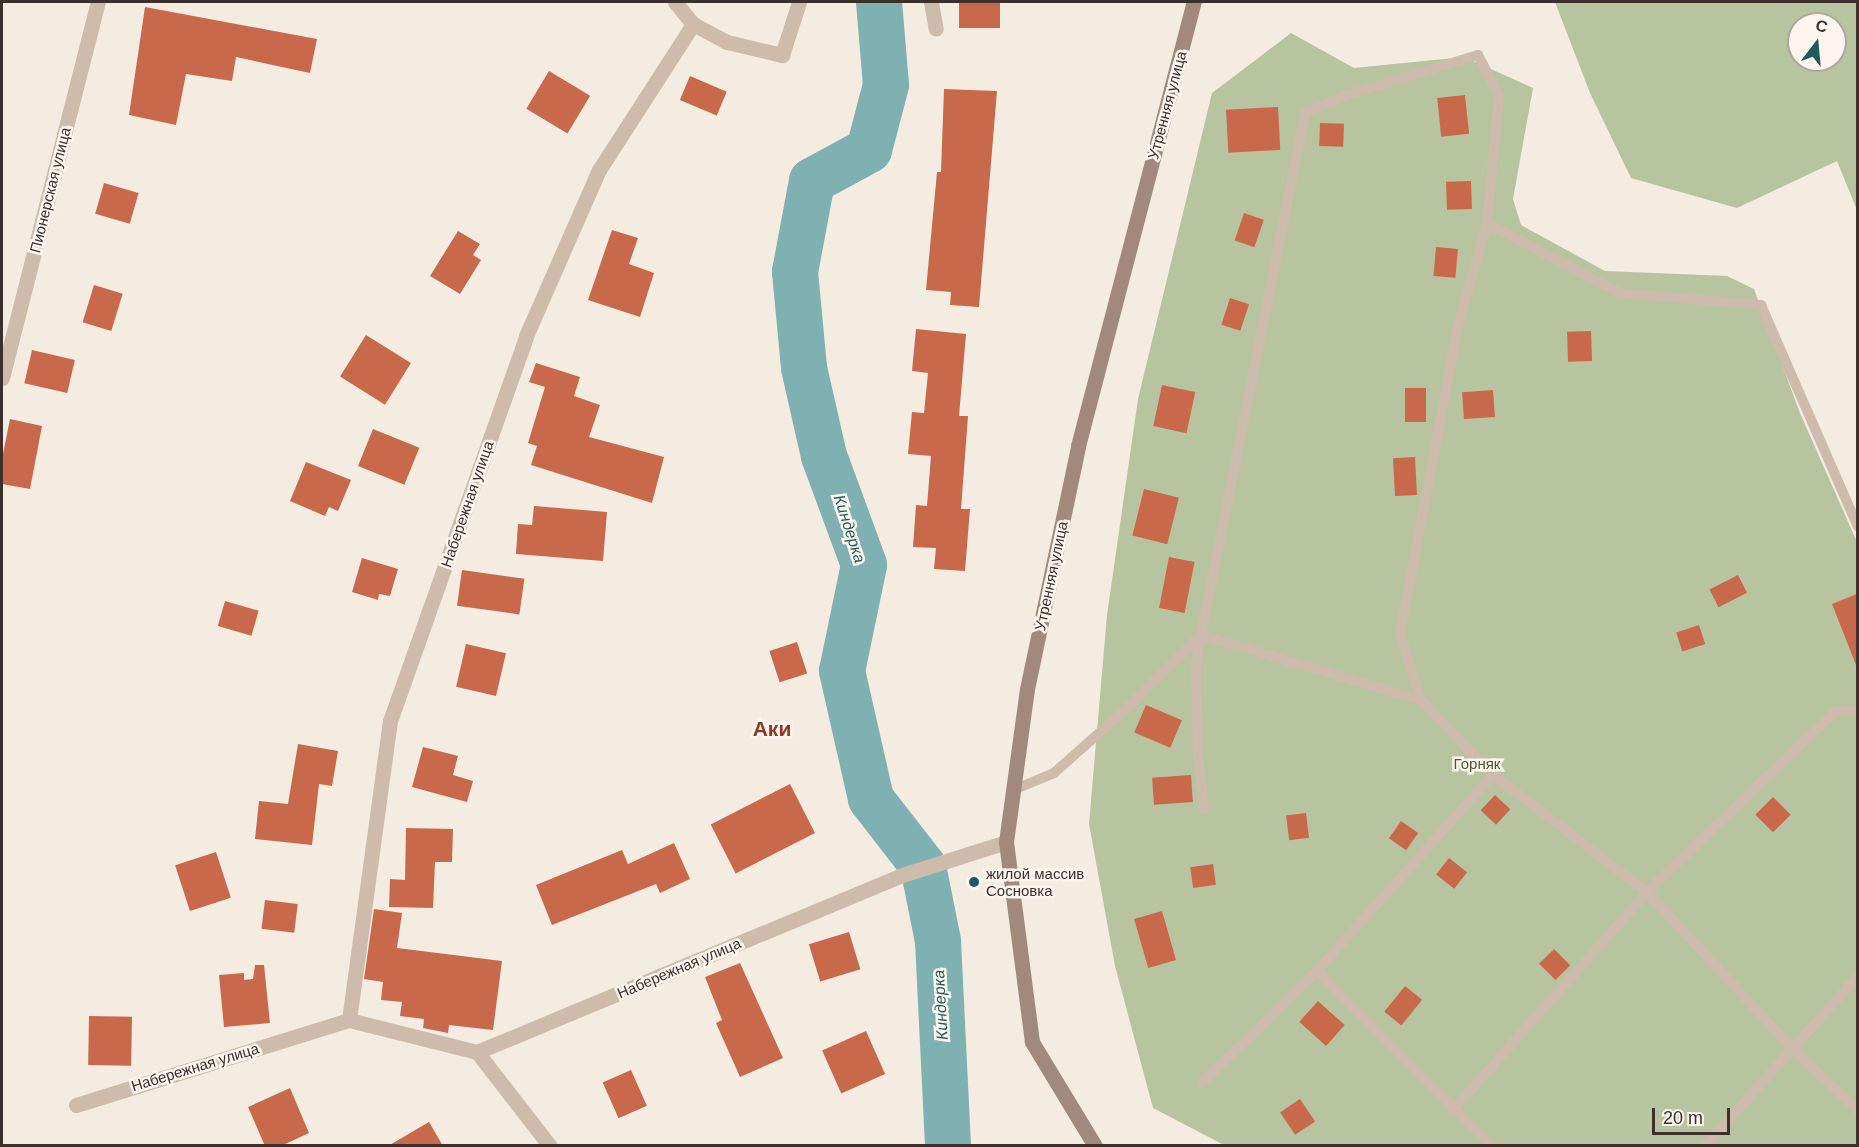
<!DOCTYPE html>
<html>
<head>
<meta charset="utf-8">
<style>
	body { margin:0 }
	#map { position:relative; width:1859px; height:1147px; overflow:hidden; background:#f4ebe1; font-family:Arial,sans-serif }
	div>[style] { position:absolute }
	.green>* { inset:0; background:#b8c4a0 }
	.river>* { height:46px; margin:-23px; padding:0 23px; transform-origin:23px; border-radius:23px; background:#7fb0b2 }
	.building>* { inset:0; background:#c8694b; transform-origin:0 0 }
	.lane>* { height:10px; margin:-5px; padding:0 5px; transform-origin:5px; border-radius:5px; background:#cdbbac }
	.street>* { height:15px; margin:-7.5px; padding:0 7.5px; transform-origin:7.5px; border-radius:7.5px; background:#cdbbac }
	.secondary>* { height:15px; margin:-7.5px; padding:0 7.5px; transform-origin:7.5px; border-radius:7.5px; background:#a18a7d }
	.dots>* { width:16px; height:16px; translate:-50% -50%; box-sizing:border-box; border:3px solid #fbf5ee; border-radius:50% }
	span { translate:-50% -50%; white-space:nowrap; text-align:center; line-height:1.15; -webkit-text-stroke:5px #fbf5ee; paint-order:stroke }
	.street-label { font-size:15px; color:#3b302b }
	.park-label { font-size:15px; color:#4a5a2e }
	.poi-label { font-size:15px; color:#3b302b }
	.left { translate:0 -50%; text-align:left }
	.water-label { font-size:16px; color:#1f5a5e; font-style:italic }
	.district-label { font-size:21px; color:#8c3b22; font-weight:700 }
	.frame { position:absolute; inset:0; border:3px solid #3b302b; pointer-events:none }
	.north { position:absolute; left:1787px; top:12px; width:60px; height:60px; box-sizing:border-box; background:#fbf5ee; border:2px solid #aea6a0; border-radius:50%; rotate:16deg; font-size:16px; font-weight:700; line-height:24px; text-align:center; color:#3b302b }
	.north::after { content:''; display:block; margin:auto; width:21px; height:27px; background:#1f5a5e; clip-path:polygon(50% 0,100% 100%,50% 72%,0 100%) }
	.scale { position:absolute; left:1652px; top:1108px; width:78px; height:27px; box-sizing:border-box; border:3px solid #3b302b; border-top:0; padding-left:8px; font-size:18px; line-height:21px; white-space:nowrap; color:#3b302b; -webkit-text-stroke:4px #fbf5ee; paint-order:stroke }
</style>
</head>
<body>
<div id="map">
	<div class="green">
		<i style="clip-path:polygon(evenodd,1555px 2px,1857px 2px,1857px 210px,1837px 161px,1737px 208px,1631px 178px,1590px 93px,1555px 2px,1799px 24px,1835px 24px,1835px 60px,1799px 60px,1799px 24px)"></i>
		<i style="clip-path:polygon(1291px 33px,1354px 68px,1464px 57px,1533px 88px,1513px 199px,1521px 225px,1605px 271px,1727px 276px,1754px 289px,1800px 413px,1857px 542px,1857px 1145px,1224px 1145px,1153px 1108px,1115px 966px,1089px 824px,1107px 615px,1138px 399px,1212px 93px)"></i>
	</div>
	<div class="river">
		<i style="left:879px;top:2px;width:83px;rotate:85.2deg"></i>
		<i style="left:886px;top:85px;width:67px;rotate:104.7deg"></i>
		<i style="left:869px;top:150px;width:65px;rotate:151.5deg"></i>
		<i style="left:812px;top:181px;width:93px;rotate:100.6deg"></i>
		<i style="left:795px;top:272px;width:96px;rotate:84.6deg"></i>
		<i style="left:804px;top:368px;width:90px;rotate:77.2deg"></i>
		<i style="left:824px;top:456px;width:116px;rotate:69.8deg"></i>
		<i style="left:864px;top:565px;width:108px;rotate:101.7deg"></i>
		<i style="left:842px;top:671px;width:131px;rotate:77.2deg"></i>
		<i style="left:871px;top:799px;width:85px;rotate:52.2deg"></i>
		<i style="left:923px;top:866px;width:76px;rotate:78.7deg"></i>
		<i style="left:938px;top:941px;width:205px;rotate:87.2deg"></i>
	</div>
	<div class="building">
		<i style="left:959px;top:2px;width:41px;height:26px"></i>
		<i style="clip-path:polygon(145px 7px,317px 39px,310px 73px,236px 57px,232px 81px,186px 74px,176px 125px,129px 115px)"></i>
		<i style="left:549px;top:71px;width:48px;height:44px;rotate:31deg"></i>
		<i style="left:690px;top:76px;width:40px;height:26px;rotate:23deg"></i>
		<i style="clip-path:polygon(944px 89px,997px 91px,979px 307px,950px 305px,951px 292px,926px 290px,937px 172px,941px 172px)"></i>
		<i style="left:1465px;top:95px;width:39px;height:28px;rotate:84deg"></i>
		<i style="left:1278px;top:107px;width:43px;height:52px;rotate:87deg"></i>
		<i style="left:1320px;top:123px;width:24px;height:23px;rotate:2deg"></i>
		<i style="left:1471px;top:181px;width:28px;height:25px;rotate:88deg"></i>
		<i style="left:104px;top:183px;width:36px;height:32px;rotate:16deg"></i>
		<i style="left:1244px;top:213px;width:21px;height:29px;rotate:19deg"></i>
		<i style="clip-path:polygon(612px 230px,638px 238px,629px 264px,654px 273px,640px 317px,588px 300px)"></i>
		<i style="clip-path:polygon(458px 231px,480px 244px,473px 255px,481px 260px,460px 294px,430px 276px)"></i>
		<i style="left:1436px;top:247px;width:22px;height:29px;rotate:5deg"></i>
		<i style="left:94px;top:285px;width:30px;height:39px;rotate:17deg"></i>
		<i style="left:1230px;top:298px;width:20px;height:28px;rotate:18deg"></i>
		<i style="clip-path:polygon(916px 329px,966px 334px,959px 416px,968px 416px,961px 509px,970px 509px,965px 571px,934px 569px,936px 548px,913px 547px,916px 505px,927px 506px,931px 456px,908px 454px,912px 412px,924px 413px,928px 373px,912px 371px)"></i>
		<i style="left:1591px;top:331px;width:30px;height:24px;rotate:88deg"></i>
		<i style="left:366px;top:335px;width:53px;height:49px;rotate:32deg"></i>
		<i style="left:32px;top:350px;width:44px;height:34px;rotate:13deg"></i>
		<i style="clip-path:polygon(536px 363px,580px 377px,574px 396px,600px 405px,589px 437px,664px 457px,652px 503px,531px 465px,537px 446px,528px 443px,545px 387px,529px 382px)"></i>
		<i style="left:1162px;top:385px;width:34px;height:42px;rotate:12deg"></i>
		<i style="left:1405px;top:388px;width:21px;height:34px"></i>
		<i style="left:1493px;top:390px;width:27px;height:31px;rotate:86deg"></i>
		<i style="clip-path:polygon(10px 419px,42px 426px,30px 489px,2px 484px,2px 459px)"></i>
		<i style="left:373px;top:429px;width:50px;height:40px;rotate:22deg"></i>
		<i style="left:1415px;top:457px;width:38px;height:22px;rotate:87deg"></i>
		<i style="clip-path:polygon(306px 462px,351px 480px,338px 511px,329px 507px,325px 516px,290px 501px)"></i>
		<i style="left:1144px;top:489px;width:36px;height:48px;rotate:14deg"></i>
		<i style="clip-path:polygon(534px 506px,607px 512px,603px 561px,516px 554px,518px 524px,532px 525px)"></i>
		<i style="left:1169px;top:557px;width:26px;height:52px;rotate:11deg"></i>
		<i style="clip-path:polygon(362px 558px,398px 569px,390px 596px,379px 594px,378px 600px,352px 592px)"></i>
		<i style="left:462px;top:570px;width:63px;height:36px;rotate:8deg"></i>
		<i style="left:1738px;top:575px;width:20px;height:32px;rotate:63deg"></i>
		<i style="clip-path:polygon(1857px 594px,1857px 664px,1856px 665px,1832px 604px)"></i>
		<i style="left:225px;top:601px;width:35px;height:26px;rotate:16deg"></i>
		<i style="left:1699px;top:625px;width:20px;height:24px;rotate:72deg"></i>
		<i style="left:797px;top:642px;width:33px;height:29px;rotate:72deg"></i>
		<i style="left:466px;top:644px;width:41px;height:44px;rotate:13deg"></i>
		<i style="left:1146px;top:705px;width:39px;height:30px;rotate:23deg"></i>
		<i style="clip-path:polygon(298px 744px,338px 751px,332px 786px,319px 784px,312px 845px,255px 839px,259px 801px,288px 804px)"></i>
		<i style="clip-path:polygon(423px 747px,458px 756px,453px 775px,473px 781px,467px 802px,412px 787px)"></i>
		<i style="left:1191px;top:775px;width:27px;height:39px;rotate:86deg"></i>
		<i style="left:790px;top:784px;width:55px;height:89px;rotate:63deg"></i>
		<i style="left:1495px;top:795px;width:21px;height:21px;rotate:43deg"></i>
		<i style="left:1773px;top:797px;width:25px;height:25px;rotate:45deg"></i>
		<i style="left:1306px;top:813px;width:25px;height:20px;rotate:83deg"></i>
		<i style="left:1401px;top:821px;width:21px;height:21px;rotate:35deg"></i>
		<i style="clip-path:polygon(406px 828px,453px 829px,452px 862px,435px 862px,433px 908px,389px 907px,390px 879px,405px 880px)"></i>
		<i style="clip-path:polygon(674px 843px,690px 879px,660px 893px,656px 884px,552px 925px,536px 885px,622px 850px,628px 864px)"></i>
		<i style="left:216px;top:852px;width:48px;height:43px;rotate:72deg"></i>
		<i style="left:1449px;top:858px;width:23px;height:21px;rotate:38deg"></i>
		<i style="left:1213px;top:864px;width:21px;height:23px;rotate:82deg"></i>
		<i style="left:265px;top:900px;width:33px;height:29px;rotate:7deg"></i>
		<i style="clip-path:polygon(374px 909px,402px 913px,397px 948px,502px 961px,493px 1030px,449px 1025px,448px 1033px,423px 1028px,424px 1019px,400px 1016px,402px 1002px,381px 1000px,383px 982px,364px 979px)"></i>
		<i style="left:1162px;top:911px;width:51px;height:29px;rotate:74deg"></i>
		<i style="left:849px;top:932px;width:39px;height:42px;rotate:73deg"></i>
		<i style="left:1554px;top:949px;width:23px;height:21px;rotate:45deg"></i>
		<i style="clip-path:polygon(740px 963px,783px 1058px,740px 1077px,716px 1023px,722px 1020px,705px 977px)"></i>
		<i style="clip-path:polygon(255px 965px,264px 965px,270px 1023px,224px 1027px,219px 975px,244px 973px,244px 980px,253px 979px)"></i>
		<i style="left:1405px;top:986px;width:22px;height:33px;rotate:39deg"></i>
		<i style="left:1318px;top:1001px;width:36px;height:28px;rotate:42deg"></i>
		<i style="left:89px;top:1016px;width:43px;height:49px;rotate:1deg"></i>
		<i style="left:866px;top:1031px;width:47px;height:48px;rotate:66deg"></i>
		<i style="left:631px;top:1070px;width:39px;height:31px;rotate:66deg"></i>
		<i style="clip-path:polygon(290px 1088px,309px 1133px,281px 1146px,265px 1146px,248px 1107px)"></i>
		<i style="left:1300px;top:1099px;width:27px;height:24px;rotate:56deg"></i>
		<i style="clip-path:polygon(429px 1122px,443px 1146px,388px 1146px)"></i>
	</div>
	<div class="lane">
		<i style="left:1487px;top:223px;width:150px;rotate:27.8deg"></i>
		<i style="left:1620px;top:293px;width:142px;rotate:4.9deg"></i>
		<i style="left:1761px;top:305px;width:242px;rotate:66.4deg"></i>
		<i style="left:1011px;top:791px;width:47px;rotate:-22.7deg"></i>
		<i style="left:1054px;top:773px;width:95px;rotate:-41.6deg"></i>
		<i style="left:1125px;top:710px;width:107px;rotate:-44.6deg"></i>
		<i style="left:1201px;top:635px;width:532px;rotate:-78.73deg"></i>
		<i style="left:1305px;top:113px;width:46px;rotate:-23.2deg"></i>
		<i style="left:1347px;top:95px;width:137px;rotate:-17deg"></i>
		<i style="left:1478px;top:55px;width:45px;rotate:62.3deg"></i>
		<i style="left:1499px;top:95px;width:129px;rotate:95.4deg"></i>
		<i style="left:1487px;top:223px;width:107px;rotate:105.7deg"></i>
		<i style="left:1458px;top:326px;width:312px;rotate:100.7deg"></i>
		<i style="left:1400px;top:633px;width:70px;rotate:72.6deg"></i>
		<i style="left:1421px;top:700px;width:104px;rotate:46.2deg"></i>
		<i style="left:1493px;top:775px;width:193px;rotate:37.2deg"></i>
		<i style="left:1647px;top:892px;width:216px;rotate:47.1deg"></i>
		<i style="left:1794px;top:1050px;width:88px;rotate:43.2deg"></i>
		<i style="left:1204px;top:809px;width:54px;rotate:-96.3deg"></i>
		<i style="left:1198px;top:755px;width:89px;rotate:-91.3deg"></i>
		<i style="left:1196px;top:666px;width:31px;rotate:-81deg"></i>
		<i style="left:1201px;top:635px;width:229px;rotate:16.5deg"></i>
		<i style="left:1202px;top:1083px;width:161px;rotate:-44.2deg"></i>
		<i style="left:1453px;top:1110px;width:292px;rotate:-48.3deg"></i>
		<i style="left:1647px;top:892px;width:260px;rotate:-43.8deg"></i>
		<i style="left:1835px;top:712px;width:23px;rotate:-5deg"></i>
		<i style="left:1492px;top:1146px;width:247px;rotate:-135deg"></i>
		<i style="left:1317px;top:971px;width:263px;rotate:-48.1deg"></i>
		<i style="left:1705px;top:1146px;width:229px;rotate:-48deg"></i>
	</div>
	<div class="street">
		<i style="left:675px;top:2px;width:28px;rotate:51deg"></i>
		<i style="left:693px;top:24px;width:38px;rotate:28deg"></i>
		<i style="left:727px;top:42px;width:57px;rotate:13.3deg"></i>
		<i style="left:782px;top:55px;width:56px;rotate:-72.2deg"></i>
		<i style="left:931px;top:2px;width:27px;rotate:80deg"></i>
		<i style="left:2px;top:378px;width:388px;rotate:-75.7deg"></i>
		<i style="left:349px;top:1020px;width:302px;rotate:-82.2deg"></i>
		<i style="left:390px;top:721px;width:408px;rotate:-70.5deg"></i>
		<i style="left:526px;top:336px;width:181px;rotate:-66.3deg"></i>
		<i style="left:599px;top:170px;width:174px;rotate:-57.2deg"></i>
		<i style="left:477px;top:1052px;width:119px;rotate:52.2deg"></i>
		<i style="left:76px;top:1105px;width:286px;rotate:-17.3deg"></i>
		<i style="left:349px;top:1020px;width:132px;rotate:14deg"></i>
		<i style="left:477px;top:1052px;width:457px;rotate:-22.6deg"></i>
		<i style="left:899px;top:876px;width:112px;rotate:-17.6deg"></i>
	</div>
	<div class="secondary">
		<i style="left:1095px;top:1146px;width:122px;rotate:-121.2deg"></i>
		<i style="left:1032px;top:1042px;width:202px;rotate:-97.4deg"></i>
		<i style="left:1006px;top:842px;width:154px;rotate:-82.2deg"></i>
		<i style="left:1027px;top:689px;width:248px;rotate:-78.1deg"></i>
		<i style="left:1078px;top:446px;width:459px;rotate:-75.4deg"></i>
	</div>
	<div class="dots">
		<i style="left:974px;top:882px;background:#1f5a5e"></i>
	</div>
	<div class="street-label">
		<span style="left:1167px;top:105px;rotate:-75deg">Утренняя улица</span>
		<span style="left:50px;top:190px;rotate:-76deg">Пионерская улица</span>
		<span style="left:467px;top:504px;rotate:-71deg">Набережная улица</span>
		<span style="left:1051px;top:576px;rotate:-78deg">Утренняя улица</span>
		<span style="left:679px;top:968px;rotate:-23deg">Набережная улица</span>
		<span style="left:195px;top:1067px;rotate:-17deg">Набережная улица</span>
	</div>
	<div class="park-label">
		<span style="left:1477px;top:764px">Горняк</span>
	</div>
	<div class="poi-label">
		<span class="left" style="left:986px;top:882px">жилой массив<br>Сосновка</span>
	</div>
	<div class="water-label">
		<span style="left:849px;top:529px;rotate:72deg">Киндерка</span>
		<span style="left:941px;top:1005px;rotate:-93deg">Киндерка</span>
	</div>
	<div class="district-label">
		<span style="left:772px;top:729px">Аки</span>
	</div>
	<div class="frame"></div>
	<div class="north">С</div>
	<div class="scale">20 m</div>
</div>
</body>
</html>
